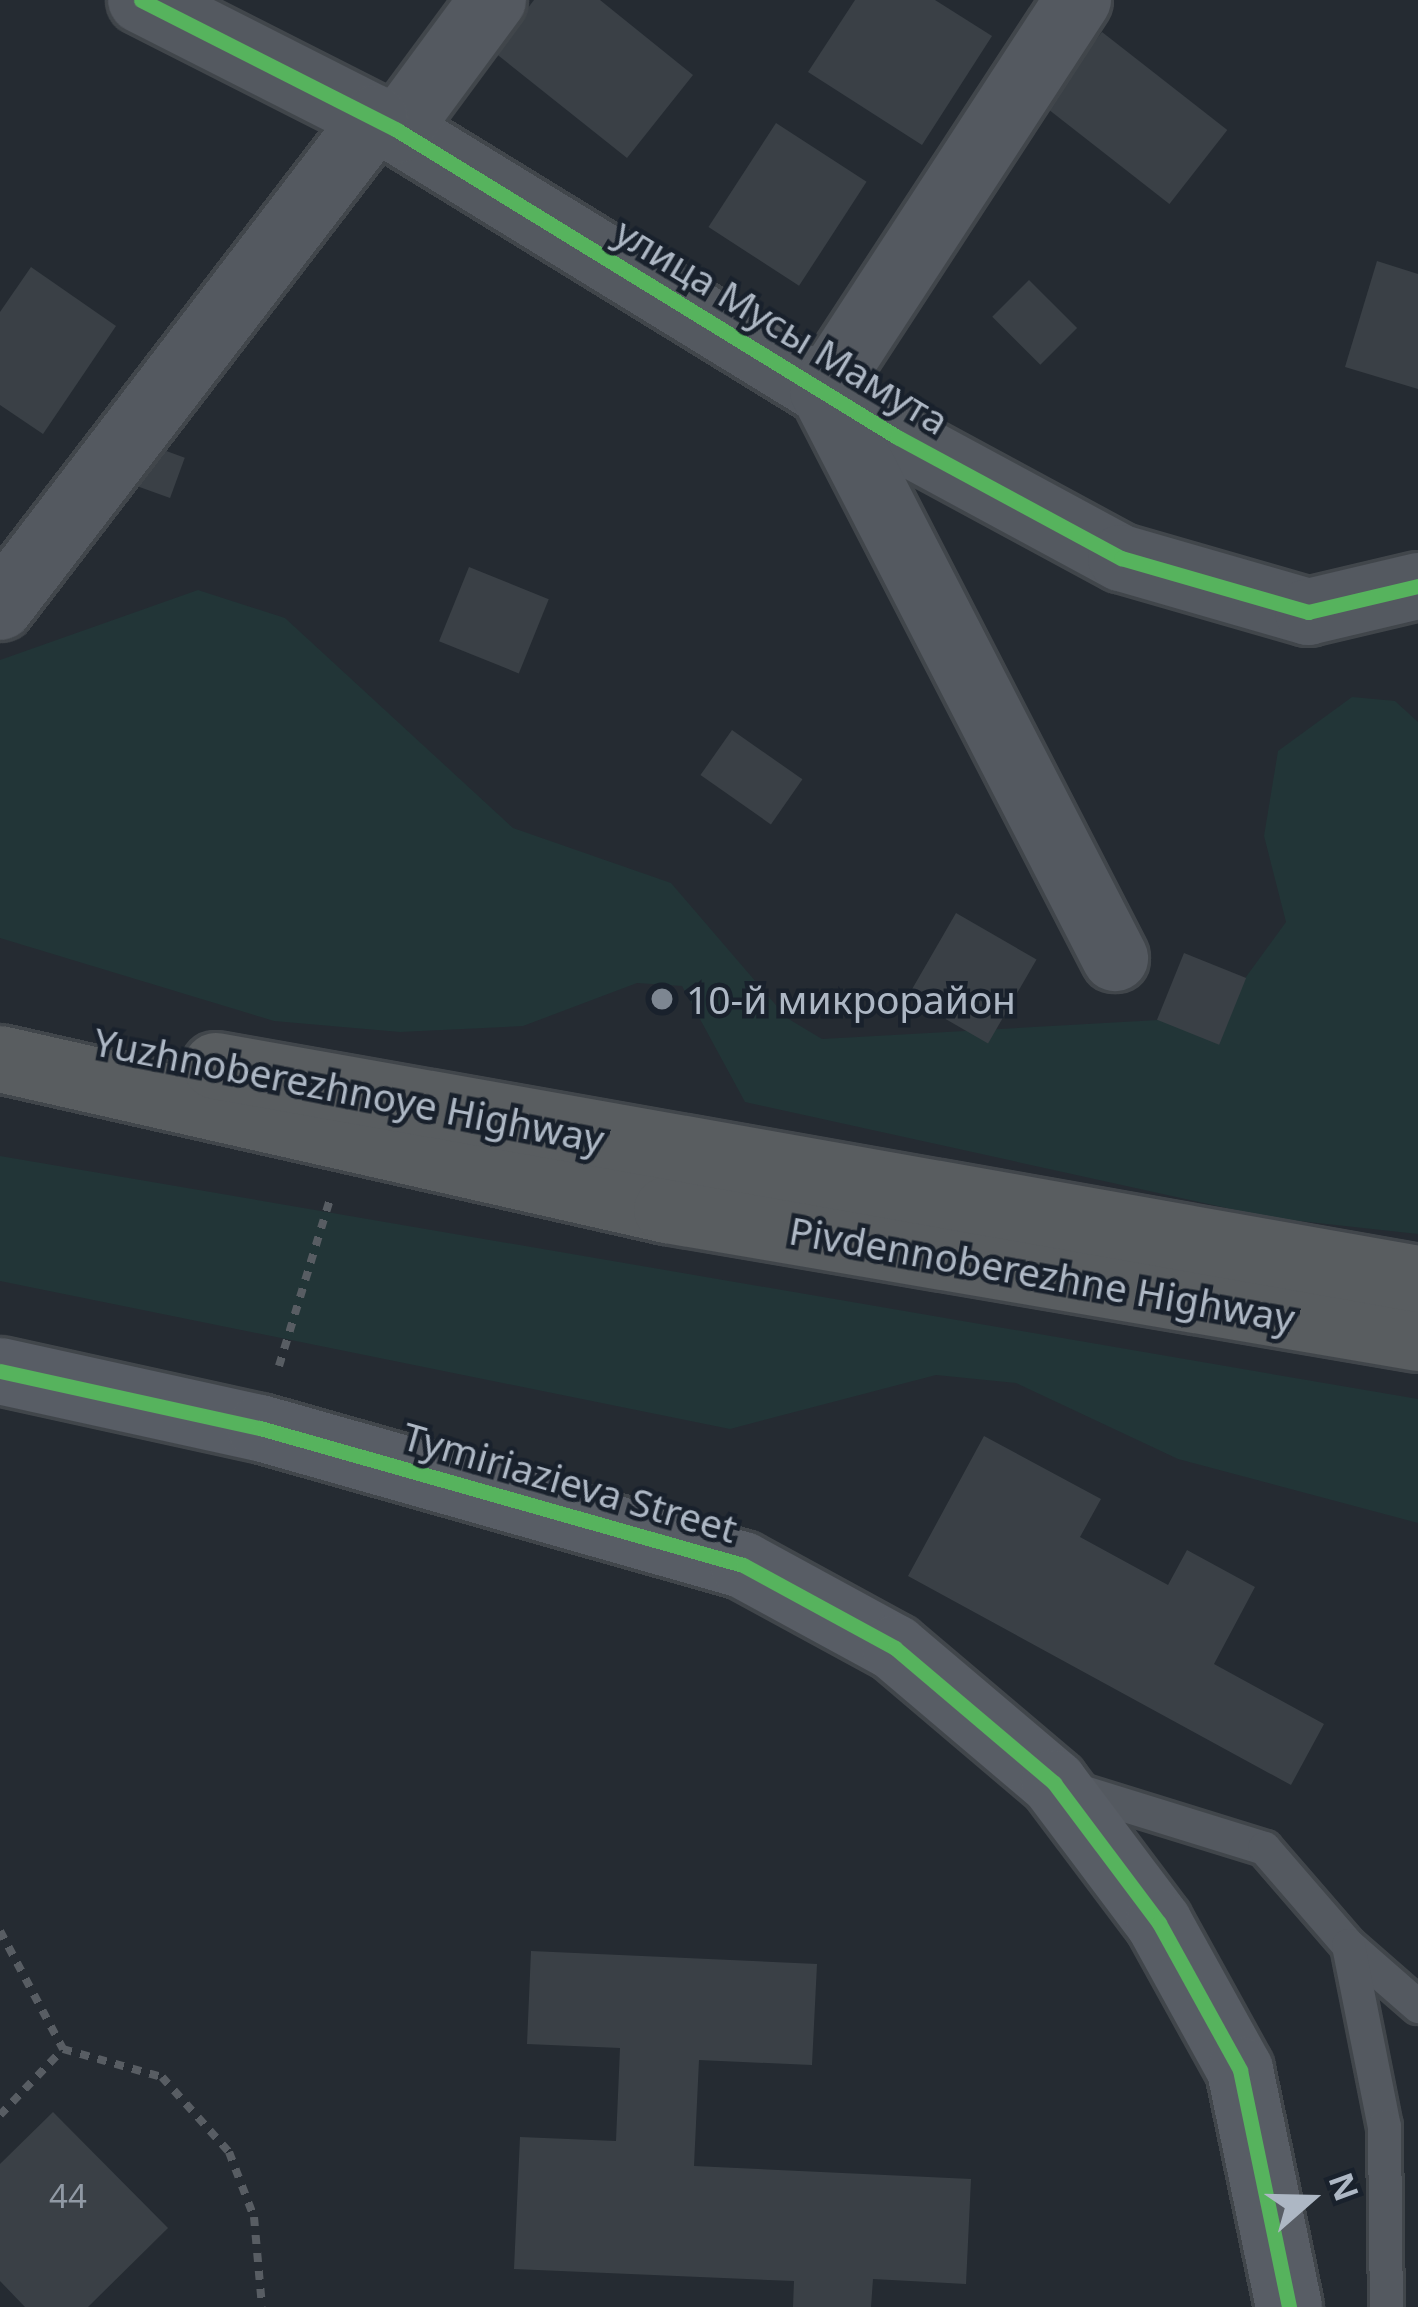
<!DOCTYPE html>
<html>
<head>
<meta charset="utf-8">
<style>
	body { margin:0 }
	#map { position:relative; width:1418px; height:2307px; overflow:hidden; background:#252b32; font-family:"Noto Sans",sans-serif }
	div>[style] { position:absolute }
	.green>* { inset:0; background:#223537 }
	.building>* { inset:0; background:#3a4046; transform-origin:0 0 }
	.path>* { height:8px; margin-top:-4px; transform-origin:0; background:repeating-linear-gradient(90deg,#585d63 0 9px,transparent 0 18px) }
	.roads { filter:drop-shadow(3px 0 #41464b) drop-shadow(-3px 0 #41464b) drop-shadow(0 3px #41464b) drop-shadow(0 -3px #41464b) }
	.lane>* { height:33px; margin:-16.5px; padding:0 16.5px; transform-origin:16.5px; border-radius:16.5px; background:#545960 }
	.street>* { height:66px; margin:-33px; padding:0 33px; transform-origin:33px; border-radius:33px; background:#545960 }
	.secondary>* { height:66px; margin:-33px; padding:0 33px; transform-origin:33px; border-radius:33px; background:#585d65 }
	.highway>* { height:66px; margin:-33px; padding:0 33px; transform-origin:33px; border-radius:33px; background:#595d60 }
	.cycleway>* { height:15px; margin:-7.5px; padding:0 7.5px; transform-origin:7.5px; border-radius:7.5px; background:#56b35d }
	.dots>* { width:33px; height:33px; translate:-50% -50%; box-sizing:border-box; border:6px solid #19212c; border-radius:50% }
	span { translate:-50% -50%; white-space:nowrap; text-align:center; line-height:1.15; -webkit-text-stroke:9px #19212c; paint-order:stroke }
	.number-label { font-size:33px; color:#9099a4 }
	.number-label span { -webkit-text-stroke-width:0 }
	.street-label { font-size:39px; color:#adb7c4 }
	.poi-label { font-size:39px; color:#adb7c4 }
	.left { translate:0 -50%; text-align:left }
	.north { position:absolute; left:1250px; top:2139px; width:120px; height:120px; -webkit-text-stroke:9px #19212c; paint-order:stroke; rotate:70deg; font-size:33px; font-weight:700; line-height:48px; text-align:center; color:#adb7c4 }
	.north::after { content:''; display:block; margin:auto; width:42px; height:54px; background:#adb7c4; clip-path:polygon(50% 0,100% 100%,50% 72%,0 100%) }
</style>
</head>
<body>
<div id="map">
	<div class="green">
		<i style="clip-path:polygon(198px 590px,285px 618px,513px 828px,671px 883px,787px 1018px,822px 1039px,1158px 1020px,1235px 992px,1286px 922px,1264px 836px,1278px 751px,1352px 697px,1395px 701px,1418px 722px,1418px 1234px,1272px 1218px,745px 1102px,682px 986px,637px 983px,523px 1026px,400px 1032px,274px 1021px,0 938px,0 660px)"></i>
		<i style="clip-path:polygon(0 1156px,1418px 1399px,1418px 1523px,1178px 1459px,1016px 1383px,936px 1375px,730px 1429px,0 1281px)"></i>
	</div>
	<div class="building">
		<i style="clip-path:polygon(534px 0,600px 0,693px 75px,627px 158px,494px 52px)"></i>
		<i style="clip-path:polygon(855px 0,935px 0,992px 36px,922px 145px,808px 72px)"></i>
		<i style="left:1102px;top:32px;width:159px;height:94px;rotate:38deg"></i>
		<i style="left:776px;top:123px;width:108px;height:124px;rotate:33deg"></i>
		<i style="clip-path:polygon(1377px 261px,1418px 274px,1418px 389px,1345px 367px)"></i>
		<i style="clip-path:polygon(31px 267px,116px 326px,43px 434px,0 405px,0 312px)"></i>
		<i style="left:1029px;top:280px;width:68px;height:52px;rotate:45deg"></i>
		<i style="left:150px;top:445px;width:37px;height:43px;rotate:20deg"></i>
		<i style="left:469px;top:567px;width:86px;height:80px;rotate:22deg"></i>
		<i style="left:732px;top:730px;width:86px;height:55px;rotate:35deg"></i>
		<i style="left:956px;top:913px;width:93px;height:97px;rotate:30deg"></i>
		<i style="left:1184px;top:953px;width:67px;height:72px;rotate:22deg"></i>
		<i style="clip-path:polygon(984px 1436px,1101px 1499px,1080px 1537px,1168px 1585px,1187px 1550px,1255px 1587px,1214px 1664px,1324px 1724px,1291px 1785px,908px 1576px)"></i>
		<i style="clip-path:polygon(531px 1951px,817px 1964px,812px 2065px,699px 2060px,694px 2166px,971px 2179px,966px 2284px,873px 2279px,871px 2307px,793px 2307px,794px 2281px,514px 2269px,520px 2137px,616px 2141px,620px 2048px,527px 2044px)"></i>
		<i style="clip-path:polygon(53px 2112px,168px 2228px,88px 2307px,25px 2307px,0 2281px,0 2164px)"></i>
	</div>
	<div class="path">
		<i style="left:279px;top:1366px;width:178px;rotate:-73deg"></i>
		<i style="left:0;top:1931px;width:134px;rotate:61.9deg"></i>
		<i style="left:0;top:2115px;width:91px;rotate:-46.3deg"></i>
		<i style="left:63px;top:2049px;width:103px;rotate:15.8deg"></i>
		<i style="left:162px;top:2077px;width:101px;rotate:48.2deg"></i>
		<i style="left:229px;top:2152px;width:70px;rotate:69deg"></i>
		<i style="left:254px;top:2217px;width:90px;rotate:84.9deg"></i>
	</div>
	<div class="roads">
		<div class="lane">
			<i style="left:1067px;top:1787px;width:206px;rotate:17.2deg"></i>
			<i style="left:1264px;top:1848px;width:128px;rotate:49.1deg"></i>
			<i style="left:1348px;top:1945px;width:93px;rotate:41.1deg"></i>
			<i style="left:1348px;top:1945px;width:185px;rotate:78.8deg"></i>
			<i style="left:1384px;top:2126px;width:181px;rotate:89.4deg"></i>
		</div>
		<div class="street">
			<i style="left:141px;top:0;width:287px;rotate:26.9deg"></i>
			<i style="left:397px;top:130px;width:587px;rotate:31.55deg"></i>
			<i style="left:897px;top:437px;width:255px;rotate:28.4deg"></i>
			<i style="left:1121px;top:558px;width:195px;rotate:16.1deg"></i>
			<i style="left:1308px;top:612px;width:113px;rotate:-13.3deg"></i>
			<i style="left:1078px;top:0;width:467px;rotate:123.1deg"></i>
			<i style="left:823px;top:391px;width:638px;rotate:62.75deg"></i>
			<i style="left:397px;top:130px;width:162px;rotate:-53.6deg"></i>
			<i style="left:0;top:607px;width:616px;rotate:-52.52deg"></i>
		</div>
		<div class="secondary">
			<i style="left:0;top:1371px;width:266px;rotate:12.4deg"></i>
			<i style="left:260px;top:1428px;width:502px;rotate:15.84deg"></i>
			<i style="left:743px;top:1565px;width:173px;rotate:28.6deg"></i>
			<i style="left:895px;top:1648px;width:209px;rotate:40.3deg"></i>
			<i style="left:1054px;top:1783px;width:175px;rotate:53.1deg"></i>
			<i style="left:1159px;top:1923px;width:168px;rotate:61.1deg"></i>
			<i style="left:1240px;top:2070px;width:242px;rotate:78.3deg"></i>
		</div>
		<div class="highway">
			<i style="left:0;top:1059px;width:684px;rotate:12.76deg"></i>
			<i style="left:667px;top:1210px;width:762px;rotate:9.67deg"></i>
			<i style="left:216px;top:1066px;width:1221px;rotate:10.05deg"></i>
		</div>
	</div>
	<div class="cycleway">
		<i style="left:141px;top:0;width:287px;rotate:26.9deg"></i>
		<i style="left:397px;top:130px;width:587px;rotate:31.55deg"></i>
		<i style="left:897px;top:437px;width:255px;rotate:28.4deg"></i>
		<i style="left:1121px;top:558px;width:195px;rotate:16.1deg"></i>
		<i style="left:1308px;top:612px;width:113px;rotate:-13.3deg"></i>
		<i style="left:0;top:1371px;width:266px;rotate:12.4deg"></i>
		<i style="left:260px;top:1428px;width:502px;rotate:15.84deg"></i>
		<i style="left:743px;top:1565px;width:173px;rotate:28.6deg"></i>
		<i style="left:895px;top:1648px;width:209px;rotate:40.3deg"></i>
		<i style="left:1054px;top:1783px;width:175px;rotate:53.1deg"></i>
		<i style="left:1159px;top:1923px;width:168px;rotate:61.1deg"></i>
		<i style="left:1240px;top:2070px;width:242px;rotate:78.3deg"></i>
	</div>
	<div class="dots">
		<i style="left:662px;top:999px;background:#7d8691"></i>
	</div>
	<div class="number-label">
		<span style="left:68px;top:2196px">44</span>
	</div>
	<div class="street-label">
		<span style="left:782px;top:326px;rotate:31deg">улица Мусы Мамута</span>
		<span style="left:349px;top:1090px;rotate:11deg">Yuzhnoberezhnoye Highway</span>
		<span style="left:1042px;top:1274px;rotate:10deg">Pivdennoberezhne Highway</span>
		<span style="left:570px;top:1482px;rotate:16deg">Tymiriazieva Street</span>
	</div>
	<div class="poi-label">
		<span class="left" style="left:686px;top:999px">10-й микрорайон</span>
	</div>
	<div class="north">N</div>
</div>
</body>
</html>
